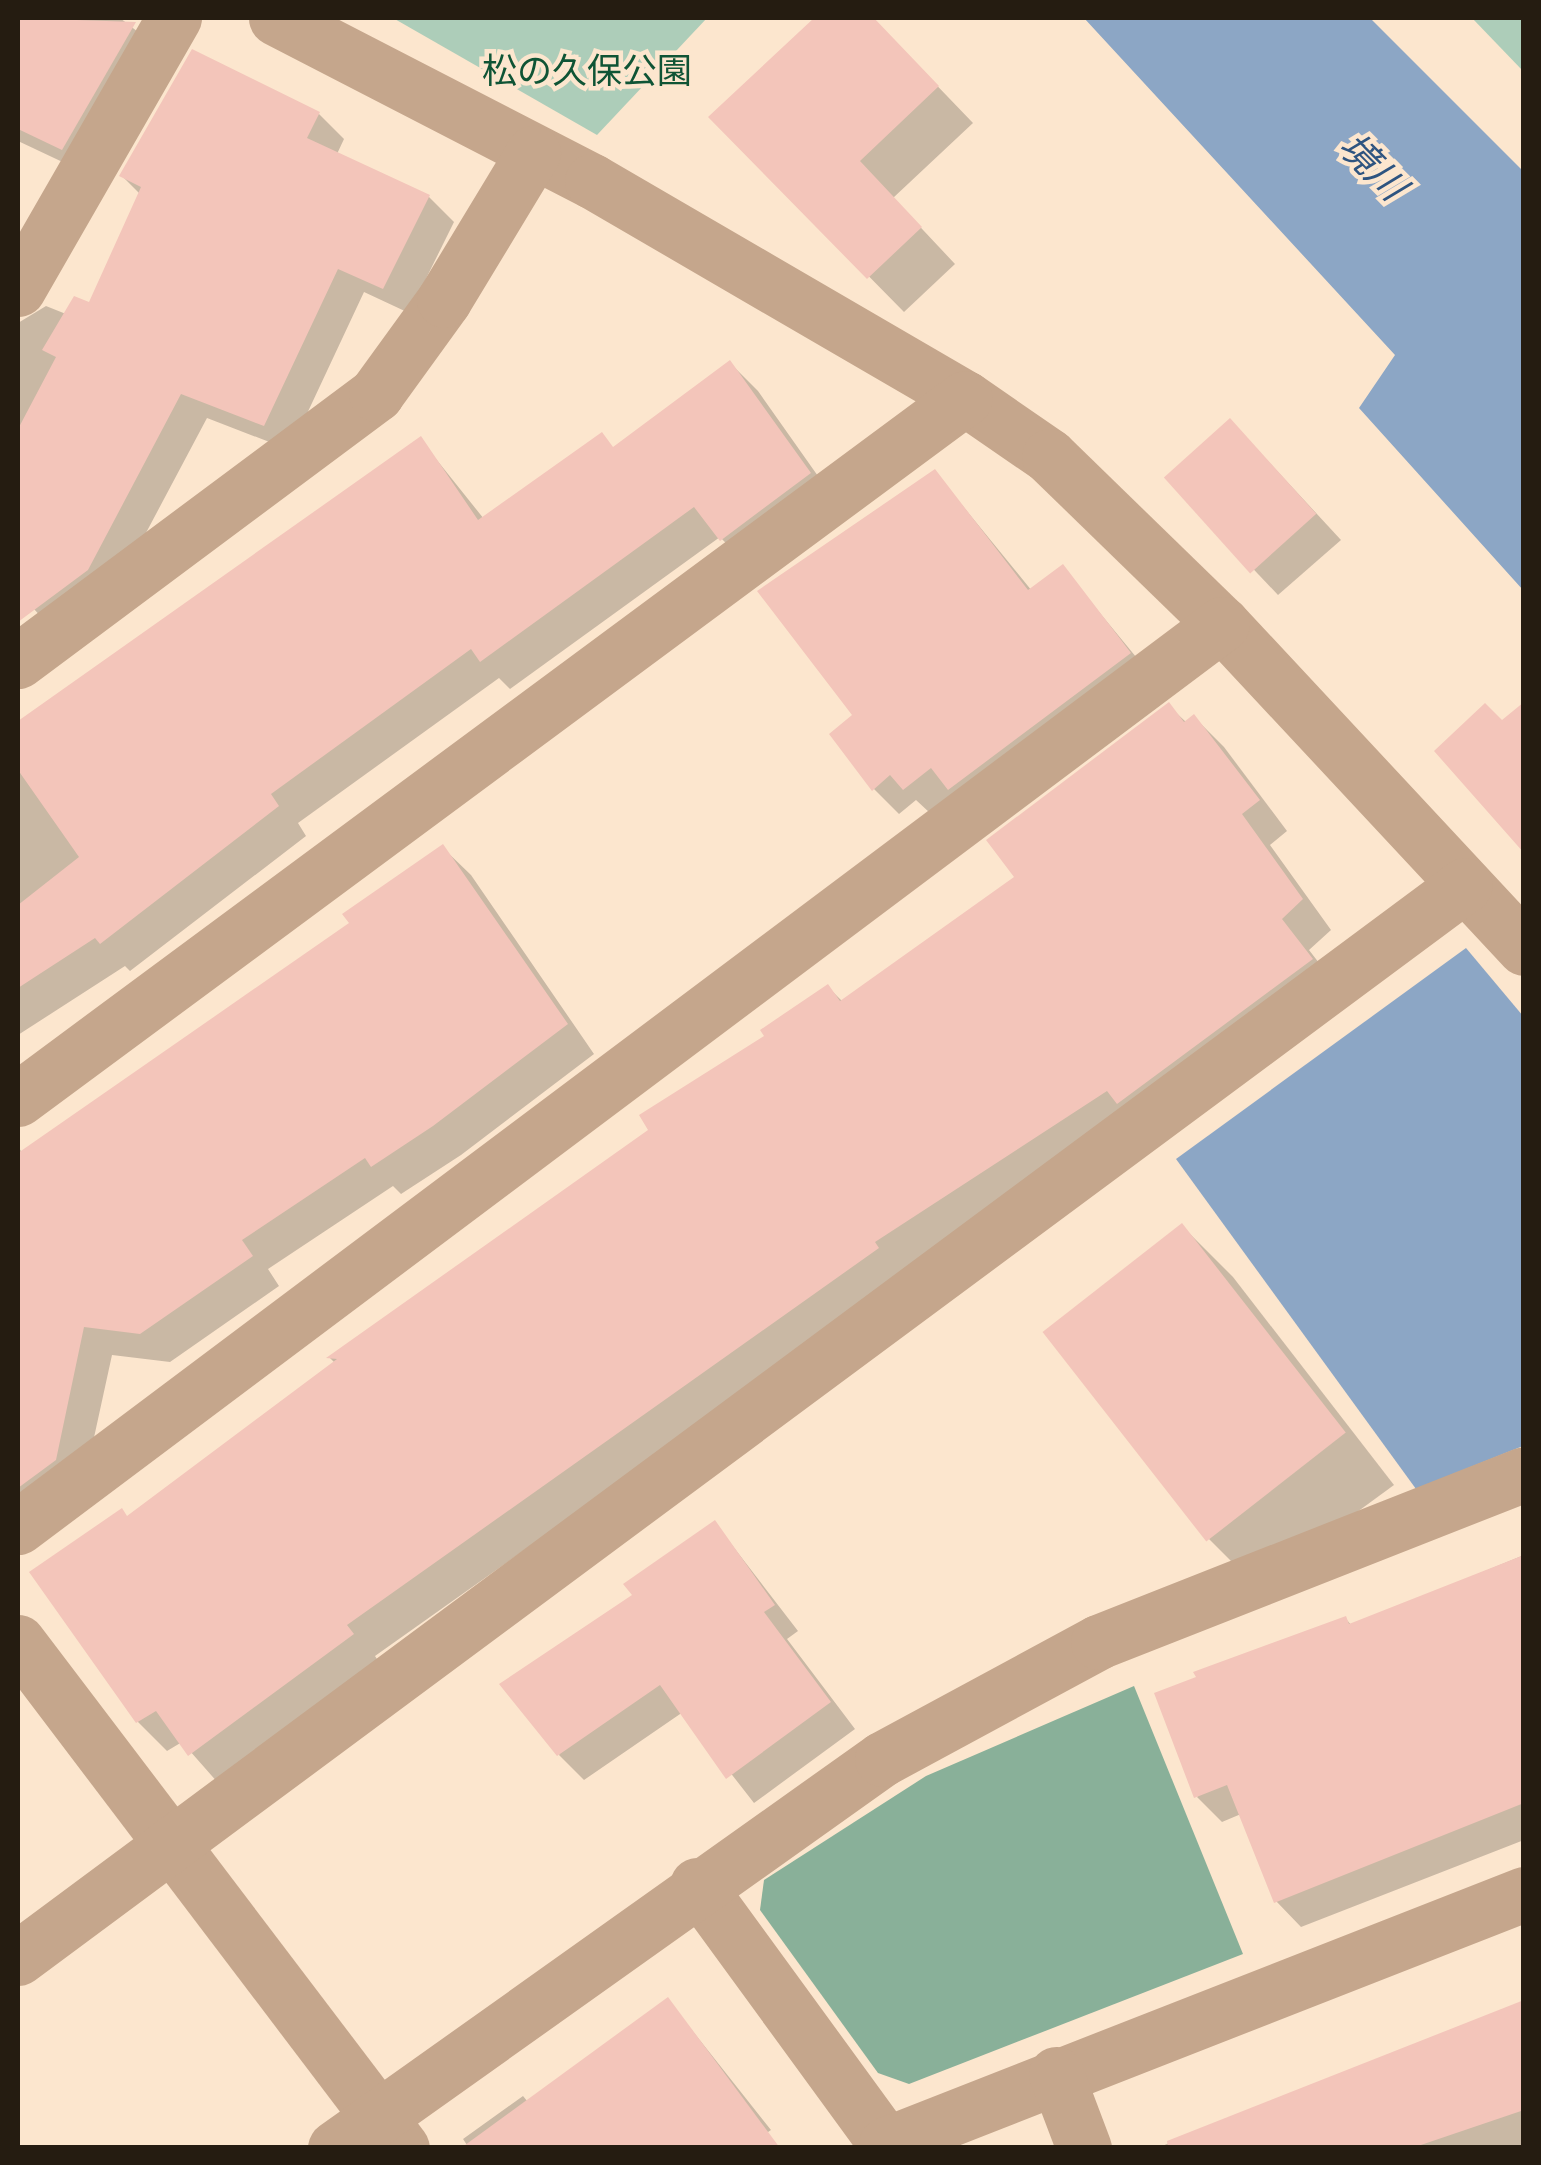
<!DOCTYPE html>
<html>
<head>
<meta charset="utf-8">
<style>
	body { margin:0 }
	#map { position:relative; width:1541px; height:2165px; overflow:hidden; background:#fce6ce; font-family:Commissioner,"Noto Sans JP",sans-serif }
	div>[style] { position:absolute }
	.green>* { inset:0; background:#adcdb9 }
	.forest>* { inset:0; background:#89b099 }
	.water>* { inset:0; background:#8ca6c5 }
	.shadow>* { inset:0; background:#0003 }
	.building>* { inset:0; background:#f3c5ba; transform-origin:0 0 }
	.street>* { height:55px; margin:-27.5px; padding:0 27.5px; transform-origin:27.5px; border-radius:27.5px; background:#c5a68c }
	span { translate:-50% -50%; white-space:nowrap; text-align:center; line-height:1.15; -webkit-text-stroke:9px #fce6ce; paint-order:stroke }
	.park-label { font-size:35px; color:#0f5435 }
	.water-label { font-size:38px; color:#2e5480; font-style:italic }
	.frame { position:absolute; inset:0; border:20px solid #251c11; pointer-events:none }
</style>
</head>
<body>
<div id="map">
	<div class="green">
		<i style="clip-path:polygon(393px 18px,707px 18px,597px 135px)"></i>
		<i style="clip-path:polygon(1472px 18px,1523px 18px,1523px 71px)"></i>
	</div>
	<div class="forest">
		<i style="clip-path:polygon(1134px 1686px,1243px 1954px,909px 2084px,878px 2073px,760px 1910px,764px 1880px,926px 1776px)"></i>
	</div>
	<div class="water">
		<i style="clip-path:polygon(1084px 18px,1370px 18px,1523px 171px,1523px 590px,1359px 408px,1395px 355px)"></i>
		<i style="clip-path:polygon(1466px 948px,1523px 1016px,1523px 1446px,1416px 1489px,1176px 1159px)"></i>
	</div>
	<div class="shadow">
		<i style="clip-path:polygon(18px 18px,120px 18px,160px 49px,88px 174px,18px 141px)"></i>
		<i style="clip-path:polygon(818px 18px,872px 18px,973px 123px,893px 198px,955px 264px,904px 312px,712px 117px)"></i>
		<i style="clip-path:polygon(319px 114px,344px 139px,337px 154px,429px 197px,454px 222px,409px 313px,364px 292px,290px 450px,207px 418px,113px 595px,58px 636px,18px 591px,18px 323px,46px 306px,66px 314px,91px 305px,140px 194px,122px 176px)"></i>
		<i style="clip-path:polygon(730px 363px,758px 391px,837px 503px,750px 568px,720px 537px,510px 689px,499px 678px,298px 823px,306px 836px,130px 971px,125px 966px,18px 1035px,18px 737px,420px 439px,484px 519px,615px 449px)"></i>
		<i style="clip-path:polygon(1255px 447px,1341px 540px,1278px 595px,1167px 478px)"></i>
		<i style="clip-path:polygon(935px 472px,1032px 591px,1062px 567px,1155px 680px,930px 813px,916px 800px,899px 814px,874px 789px,856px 716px)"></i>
		<i style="clip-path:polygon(1169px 706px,1187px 723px,1194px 717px,1224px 747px,1287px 831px,1270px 845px,1331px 930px,1309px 950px,1340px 990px,906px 1279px,375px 1656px,381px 1665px,219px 1784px,182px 1742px,167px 1751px,138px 1722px,128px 1518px,335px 1363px,330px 1358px,651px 1130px,828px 987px,843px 1002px,1018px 878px)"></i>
		<i style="clip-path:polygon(442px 847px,471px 875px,594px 1054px,461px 1155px,401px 1194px,393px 1186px,268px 1269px,279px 1286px,170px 1362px,112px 1355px,83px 1488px,18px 1523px,18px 1146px,22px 1153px,352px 924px)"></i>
		<i style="clip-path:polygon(1182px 1226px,1233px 1277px,1394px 1485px,1256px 1586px,1205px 1535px)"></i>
		<i style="clip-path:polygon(715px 1523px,798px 1631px,787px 1639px,855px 1729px,754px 1803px,683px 1712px,584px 1780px,559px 1755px,636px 1596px)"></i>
		<i style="clip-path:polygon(1524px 1555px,1524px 1840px,1301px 1927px,1276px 1901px,1241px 1814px,1222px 1822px,1197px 1797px,1346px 1619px,1352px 1626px)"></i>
		<i style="clip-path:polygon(668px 2000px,771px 2130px,744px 2148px,469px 2148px,463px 2139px,523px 2096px,528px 2102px)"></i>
		<i style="clip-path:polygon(1524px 2004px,1524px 2148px,1163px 2148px,1162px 2146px)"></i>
	</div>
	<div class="building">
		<i style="clip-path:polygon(18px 18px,136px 22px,62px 150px,18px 129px)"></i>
		<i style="clip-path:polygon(814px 18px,874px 18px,939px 86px,860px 161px,922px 227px,867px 279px,708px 117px)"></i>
		<i style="clip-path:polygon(192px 49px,320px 112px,307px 138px,430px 195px,383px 289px,338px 269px,264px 426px,181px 394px,88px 570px,18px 622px,18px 429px,56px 357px,42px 350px,74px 296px,89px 302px,141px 187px,119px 176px)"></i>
		<i style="clip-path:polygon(730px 360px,811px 473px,720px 541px,694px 507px,480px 662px,471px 649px,271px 794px,279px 806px,100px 944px,95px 938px,18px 988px,18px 905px,79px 857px,18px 770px,18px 721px,421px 436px,478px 520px,602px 432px,613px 447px)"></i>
		<i style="left:1230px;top:418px;width:129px;height:89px;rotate:48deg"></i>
		<i style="clip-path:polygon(935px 469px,1028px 590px,1063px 564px,1131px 653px,948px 790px,931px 768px,903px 790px,890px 775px,872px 791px,829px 734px,852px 715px,757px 591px)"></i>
		<i style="clip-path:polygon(1169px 702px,1184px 722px,1194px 714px,1260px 800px,1242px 814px,1303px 899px,1282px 919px,1313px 959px,1117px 1104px,1107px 1091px,875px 1242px,879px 1248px,347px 1625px,354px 1634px,188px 1756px,156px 1711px,136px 1723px,29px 1572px,122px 1508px,127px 1516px,337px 1359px,326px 1358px,648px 1130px,639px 1115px,764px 1036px,760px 1030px,828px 984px,840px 1001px,1014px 877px,986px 840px)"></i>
		<i style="clip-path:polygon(1524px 702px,1524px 853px,1434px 751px,1485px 703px,1502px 720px)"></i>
		<i style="clip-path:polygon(443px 844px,568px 1024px,433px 1126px,371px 1167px,365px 1158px,242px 1240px,253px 1256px,140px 1334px,84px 1327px,56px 1460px,18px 1488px,18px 1153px,349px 923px,342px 914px)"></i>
		<i style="left:1182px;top:1223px;width:266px;height:177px;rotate:52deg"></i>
		<i style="clip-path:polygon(715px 1520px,775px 1605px,764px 1612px,831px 1702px,726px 1779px,660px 1685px,557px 1756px,499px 1684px,632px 1595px,623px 1584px)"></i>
		<i style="clip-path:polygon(1524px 1555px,1524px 1803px,1274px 1903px,1227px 1785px,1194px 1798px,1154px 1693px,1196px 1677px,1193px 1672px,1346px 1616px,1349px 1624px)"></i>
		<i style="clip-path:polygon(668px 1997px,780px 2148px,461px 2148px)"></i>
		<i style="clip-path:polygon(1524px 2000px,1524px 2110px,1412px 2148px,1168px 2148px,1167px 2141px)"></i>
	</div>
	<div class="street">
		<i style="left:276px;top:18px;width:356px;rotate:27.3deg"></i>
		<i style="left:592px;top:181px;width:432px;rotate:30.2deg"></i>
		<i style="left:965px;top:398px;width:102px;rotate:34.6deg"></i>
		<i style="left:1049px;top:456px;width:241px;rotate:44.2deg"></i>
		<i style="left:1222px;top:624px;width:443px;rotate:47deg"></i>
		<i style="left:18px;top:289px;width:313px;rotate:-60.1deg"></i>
		<i style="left:18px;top:661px;width:447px;rotate:-36.7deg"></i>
		<i style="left:376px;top:394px;width:116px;rotate:-54.1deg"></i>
		<i style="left:444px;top:300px;width:172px;rotate:-58.8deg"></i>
		<i style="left:18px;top:1099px;width:1178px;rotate:-36.51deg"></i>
		<i style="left:18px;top:1527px;width:1505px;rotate:-36.87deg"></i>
		<i style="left:18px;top:1642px;width:635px;rotate:52.81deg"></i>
		<i style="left:697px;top:1885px;width:321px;rotate:53.9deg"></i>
		<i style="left:886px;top:2144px;width:685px;rotate:-21.4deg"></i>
		<i style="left:18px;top:1958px;width:1801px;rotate:-36.56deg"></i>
		<i style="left:1056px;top:2074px;width:79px;rotate:69.3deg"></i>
		<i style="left:335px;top:2148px;width:671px;rotate:-35.42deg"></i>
		<i style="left:882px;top:1759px;width:246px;rotate:-28.4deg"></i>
		<i style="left:1098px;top:1642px;width:458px;rotate:-21.5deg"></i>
	</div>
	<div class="park-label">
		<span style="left:587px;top:69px">松の久保公園</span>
	</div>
	<div class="water-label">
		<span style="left:1374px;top:165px;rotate:45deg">境川</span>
	</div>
	<div class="frame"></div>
</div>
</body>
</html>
